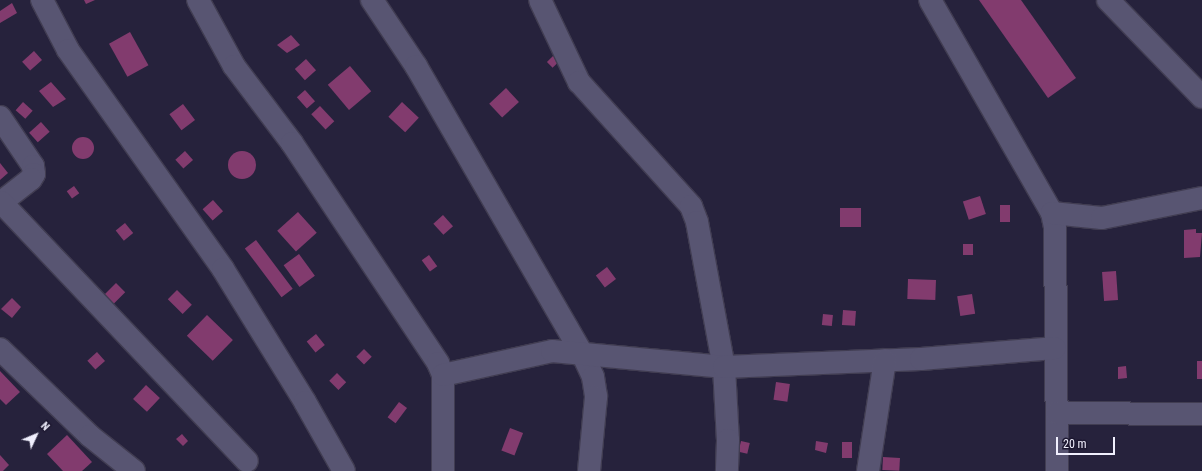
<!DOCTYPE html>
<html>
<head>
<meta charset="utf-8">
<style>
	body { margin:0 }
	#map { position:relative; width:1202px; height:471px; overflow:hidden; background:#26223c; font-family:"Roboto Condensed",sans-serif }
	div>[style] { position:absolute }
	.building>* { inset:0; background:#823b6e; transform-origin:0 0 }
	.round { border-radius:50% }
	.roads { filter:drop-shadow(1px 0 #413d52) drop-shadow(-1px 0 #413d52) drop-shadow(0 1px #413d52) drop-shadow(0 -1px #413d52) }
	.minor>* { height:22px; margin:-11px; padding:0 11px; transform-origin:11px; border-radius:11px; background:#585572 }
	span { translate:-50% -50%; white-space:nowrap; text-align:center; line-height:1.15; -webkit-text-stroke:4px #1d1831; paint-order:stroke }
	.north { position:absolute; left:16px; top:415px; width:40px; height:40px; -webkit-text-stroke:3px #1d1831; paint-order:stroke; rotate:46deg; font-size:11px; font-weight:700; line-height:16px; text-align:center; color:#f0effd }
	.north::after { content:''; display:block; margin:auto; width:14px; height:18px; background:#f0effd; clip-path:polygon(50% 0,100% 100%,50% 72%,0 100%) }
	.scale { position:absolute; left:1056px; top:437px; width:59px; height:18px; box-sizing:border-box; border:2px solid #f0effd; border-top:0; padding-left:5px; font-size:12px; line-height:14px; white-space:nowrap; color:#f0effd; -webkit-text-stroke:3px #1d1831; paint-order:stroke }
</style>
</head>
<body>
<div id="map">
	<div class="building">
		<i style="clip-path:polygon(84px 0,95px 0,86px 4px)"></i>
		<i style="clip-path:polygon(979px 0,1021px 0,1076px 78px,1048px 98px)"></i>
		<i style="clip-path:polygon(12px 3px,17px 13px,0 23px,0 11px)"></i>
		<i style="left:130px;top:32px;width:38px;height:24px;rotate:61deg"></i>
		<i style="clip-path:polygon(291px 35px,300px 45px,287px 53px,277px 45px)"></i>
		<i style="left:34px;top:51px;width:12px;height:16px;rotate:48deg"></i>
		<i style="left:554px;top:55px;width:8px;height:10px;rotate:45deg"></i>
		<i style="left:306px;top:59px;width:15px;height:15px;rotate:48deg"></i>
		<i style="left:350px;top:66px;width:33px;height:29px;rotate:50deg"></i>
		<i style="clip-path:polygon(51px 82px,66px 99px,53px 107px,39px 91px)"></i>
		<i style="left:506px;top:88px;width:19px;height:23px;rotate:47deg"></i>
		<i style="left:305px;top:90px;width:15px;height:11px;rotate:48deg"></i>
		<i style="left:23px;top:102px;width:13px;height:11px;rotate:42deg"></i>
		<i style="left:402px;top:102px;width:23px;height:20px;rotate:43deg"></i>
		<i style="left:183px;top:104px;width:20px;height:17px;rotate:53deg"></i>
		<i style="left:320px;top:106px;width:21px;height:12px;rotate:47deg"></i>
		<i style="left:41px;top:122px;width:13px;height:16px;rotate:48deg"></i>
		<i class="round" style="left:72px;top:137px;width:22px;height:22px"></i>
		<i style="left:185px;top:151px;width:12px;height:13px;rotate:48deg"></i>
		<i class="round" style="left:228px;top:151px;width:28px;height:28px"></i>
		<i style="clip-path:polygon(0 163px,8px 173px,0 180px)"></i>
		<i style="left:74px;top:186px;width:9px;height:9px;rotate:54deg"></i>
		<i style="left:980px;top:196px;width:19px;height:18px;rotate:72deg"></i>
		<i style="left:213px;top:200px;width:15px;height:14px;rotate:48deg"></i>
		<i style="left:1000px;top:205px;width:10px;height:17px"></i>
		<i style="left:840px;top:208px;width:21px;height:19px"></i>
		<i style="left:298px;top:212px;width:28px;height:28px;rotate:48deg"></i>
		<i style="left:443px;top:215px;width:15px;height:13px;rotate:48deg"></i>
		<i style="left:125px;top:223px;width:13px;height:12px;rotate:51deg"></i>
		<i style="clip-path:polygon(1196px 229px,1196px 233px,1202px 233px,1200px 257px,1184px 258px,1184px 230px)"></i>
		<i style="left:256px;top:240px;width:61px;height:14px;rotate:53deg"></i>
		<i style="left:963px;top:244px;width:10px;height:11px"></i>
		<i style="left:299px;top:254px;width:27px;height:19px;rotate:54deg"></i>
		<i style="left:429px;top:255px;width:14px;height:9px;rotate:54deg"></i>
		<i style="left:607px;top:267px;width:15px;height:14px;rotate:53deg"></i>
		<i style="left:1116px;top:271px;width:29px;height:14px;rotate:86deg"></i>
		<i style="left:908px;top:279px;width:28px;height:20px;rotate:2deg"></i>
		<i style="left:116px;top:283px;width:13px;height:17px;rotate:45deg"></i>
		<i style="left:177px;top:290px;width:21px;height:13px;rotate:45deg"></i>
		<i style="left:972px;top:294px;width:20px;height:15px;rotate:81deg"></i>
		<i style="clip-path:polygon(12px 298px,21px 307px,12px 318px,1px 309px)"></i>
		<i style="left:843px;top:310px;width:13px;height:15px;rotate:4deg"></i>
		<i style="left:823px;top:314px;width:10px;height:11px;rotate:6deg"></i>
		<i style="left:207px;top:315px;width:36px;height:29px;rotate:44deg"></i>
		<i style="left:316px;top:334px;width:14px;height:12px;rotate:51deg"></i>
		<i style="left:364px;top:349px;width:11px;height:11px;rotate:45deg"></i>
		<i style="left:97px;top:352px;width:12px;height:13px;rotate:48deg"></i>
		<i style="left:1197px;top:361px;width:5px;height:18px"></i>
		<i style="clip-path:polygon(1126px 366px,1127px 378px,1118px 379px,1118px 367px)"></i>
		<i style="clip-path:polygon(0 371px,20px 392px,6px 405px,0 399px)"></i>
		<i style="left:337px;top:373px;width:13px;height:11px;rotate:45deg"></i>
		<i style="left:776px;top:382px;width:14px;height:18px;rotate:8deg"></i>
		<i style="left:146px;top:385px;width:19px;height:19px;rotate:43deg"></i>
		<i style="left:399px;top:402px;width:10px;height:19px;rotate:37deg"></i>
		<i style="left:510px;top:428px;width:14px;height:24px;rotate:21deg"></i>
		<i style="clip-path:polygon(182px 434px,188px 441px,183px 446px,176px 439px)"></i>
		<i style="clip-path:polygon(67px 435px,92px 462px,82px 471px,63px 471px,47px 454px)"></i>
		<i style="left:741px;top:441px;width:9px;height:11px;rotate:13deg"></i>
		<i style="clip-path:polygon(816px 441px,828px 443px,826px 453px,815px 450px)"></i>
		<i style="left:842px;top:442px;width:10px;height:16px"></i>
		<i style="clip-path:polygon(0 455px,9px 465px,3px 471px,0 471px)"></i>
		<i style="left:883px;top:457px;width:17px;height:13px;rotate:3deg"></i>
	</div>
	<div class="roads">
		<div class="minor">
			<i style="left:42px;top:0;width:56px;rotate:62.5deg"></i>
			<i style="left:68px;top:50px;width:268px;rotate:54.7deg"></i>
			<i style="left:223px;top:269px;width:156px;rotate:58.3deg"></i>
			<i style="left:305px;top:402px;width:79px;rotate:60.5deg"></i>
			<i style="left:198px;top:0;width:75px;rotate:61.4deg"></i>
			<i style="left:234px;top:66px;width:96px;rotate:53deg"></i>
			<i style="left:292px;top:143px;width:264px;rotate:56.4deg"></i>
			<i style="left:438px;top:363px;width:13px;rotate:67deg"></i>
			<i style="left:443px;top:375px;width:96px;rotate:90deg"></i>
			<i style="left:372px;top:0;width:79px;rotate:56.3deg"></i>
			<i style="left:416px;top:66px;width:332px;rotate:60deg"></i>
			<i style="left:582px;top:353px;width:26px;rotate:65deg"></i>
			<i style="left:593px;top:377px;width:20px;rotate:81deg"></i>
			<i style="left:596px;top:397px;width:74px;rotate:95.4deg"></i>
			<i style="left:540px;top:0;width:91px;rotate:64.6deg"></i>
			<i style="left:579px;top:82px;width:167px;rotate:47.9deg"></i>
			<i style="left:691px;top:206px;width:17px;rotate:69deg"></i>
			<i style="left:697px;top:222px;width:147px;rotate:79.5deg"></i>
			<i style="left:724px;top:367px;width:73px;rotate:86.9deg"></i>
			<i style="left:728px;top:440px;width:31px;rotate:92deg"></i>
			<i style="left:930px;top:0;width:245px;rotate:60.2deg"></i>
			<i style="left:1052px;top:213px;width:14px;rotate:78deg"></i>
			<i style="left:1055px;top:227px;width:244px;rotate:89.5deg"></i>
			<i style="left:1108px;top:0;width:135px;rotate:45.9deg"></i>
			<i style="left:0;top:117px;width:59px;rotate:56deg"></i>
			<i style="left:33px;top:166px;width:8px;rotate:83deg"></i>
			<i style="left:34px;top:174px;width:6px;rotate:121deg"></i>
			<i style="left:31px;top:179px;width:39px;rotate:142deg"></i>
			<i style="left:1px;top:202px;width:357px;rotate:46.5deg"></i>
			<i style="left:1052px;top:213px;width:50px;rotate:5.7deg"></i>
			<i style="left:1102px;top:218px;width:102px;rotate:-11.3deg"></i>
			<i style="left:0;top:349px;width:125px;rotate:44deg"></i>
			<i style="left:90px;top:436px;width:56px;rotate:38.5deg"></i>
			<i style="left:443px;top:375px;width:112px;rotate:-12.4deg"></i>
			<i style="left:552px;top:351px;width:173px;rotate:5.3deg"></i>
			<i style="left:724px;top:367px;width:197px;rotate:-2.3deg"></i>
			<i style="left:921px;top:359px;width:134px;rotate:-4.7deg"></i>
			<i style="left:1057px;top:413px;width:145px;rotate:0.4deg"></i>
			<i style="left:868px;top:471px;width:112px;rotate:-81.3deg"></i>
		</div>
	</div>
	<div class="north">N</div>
	<div class="scale">20 m</div>
</div>
</body>
</html>
